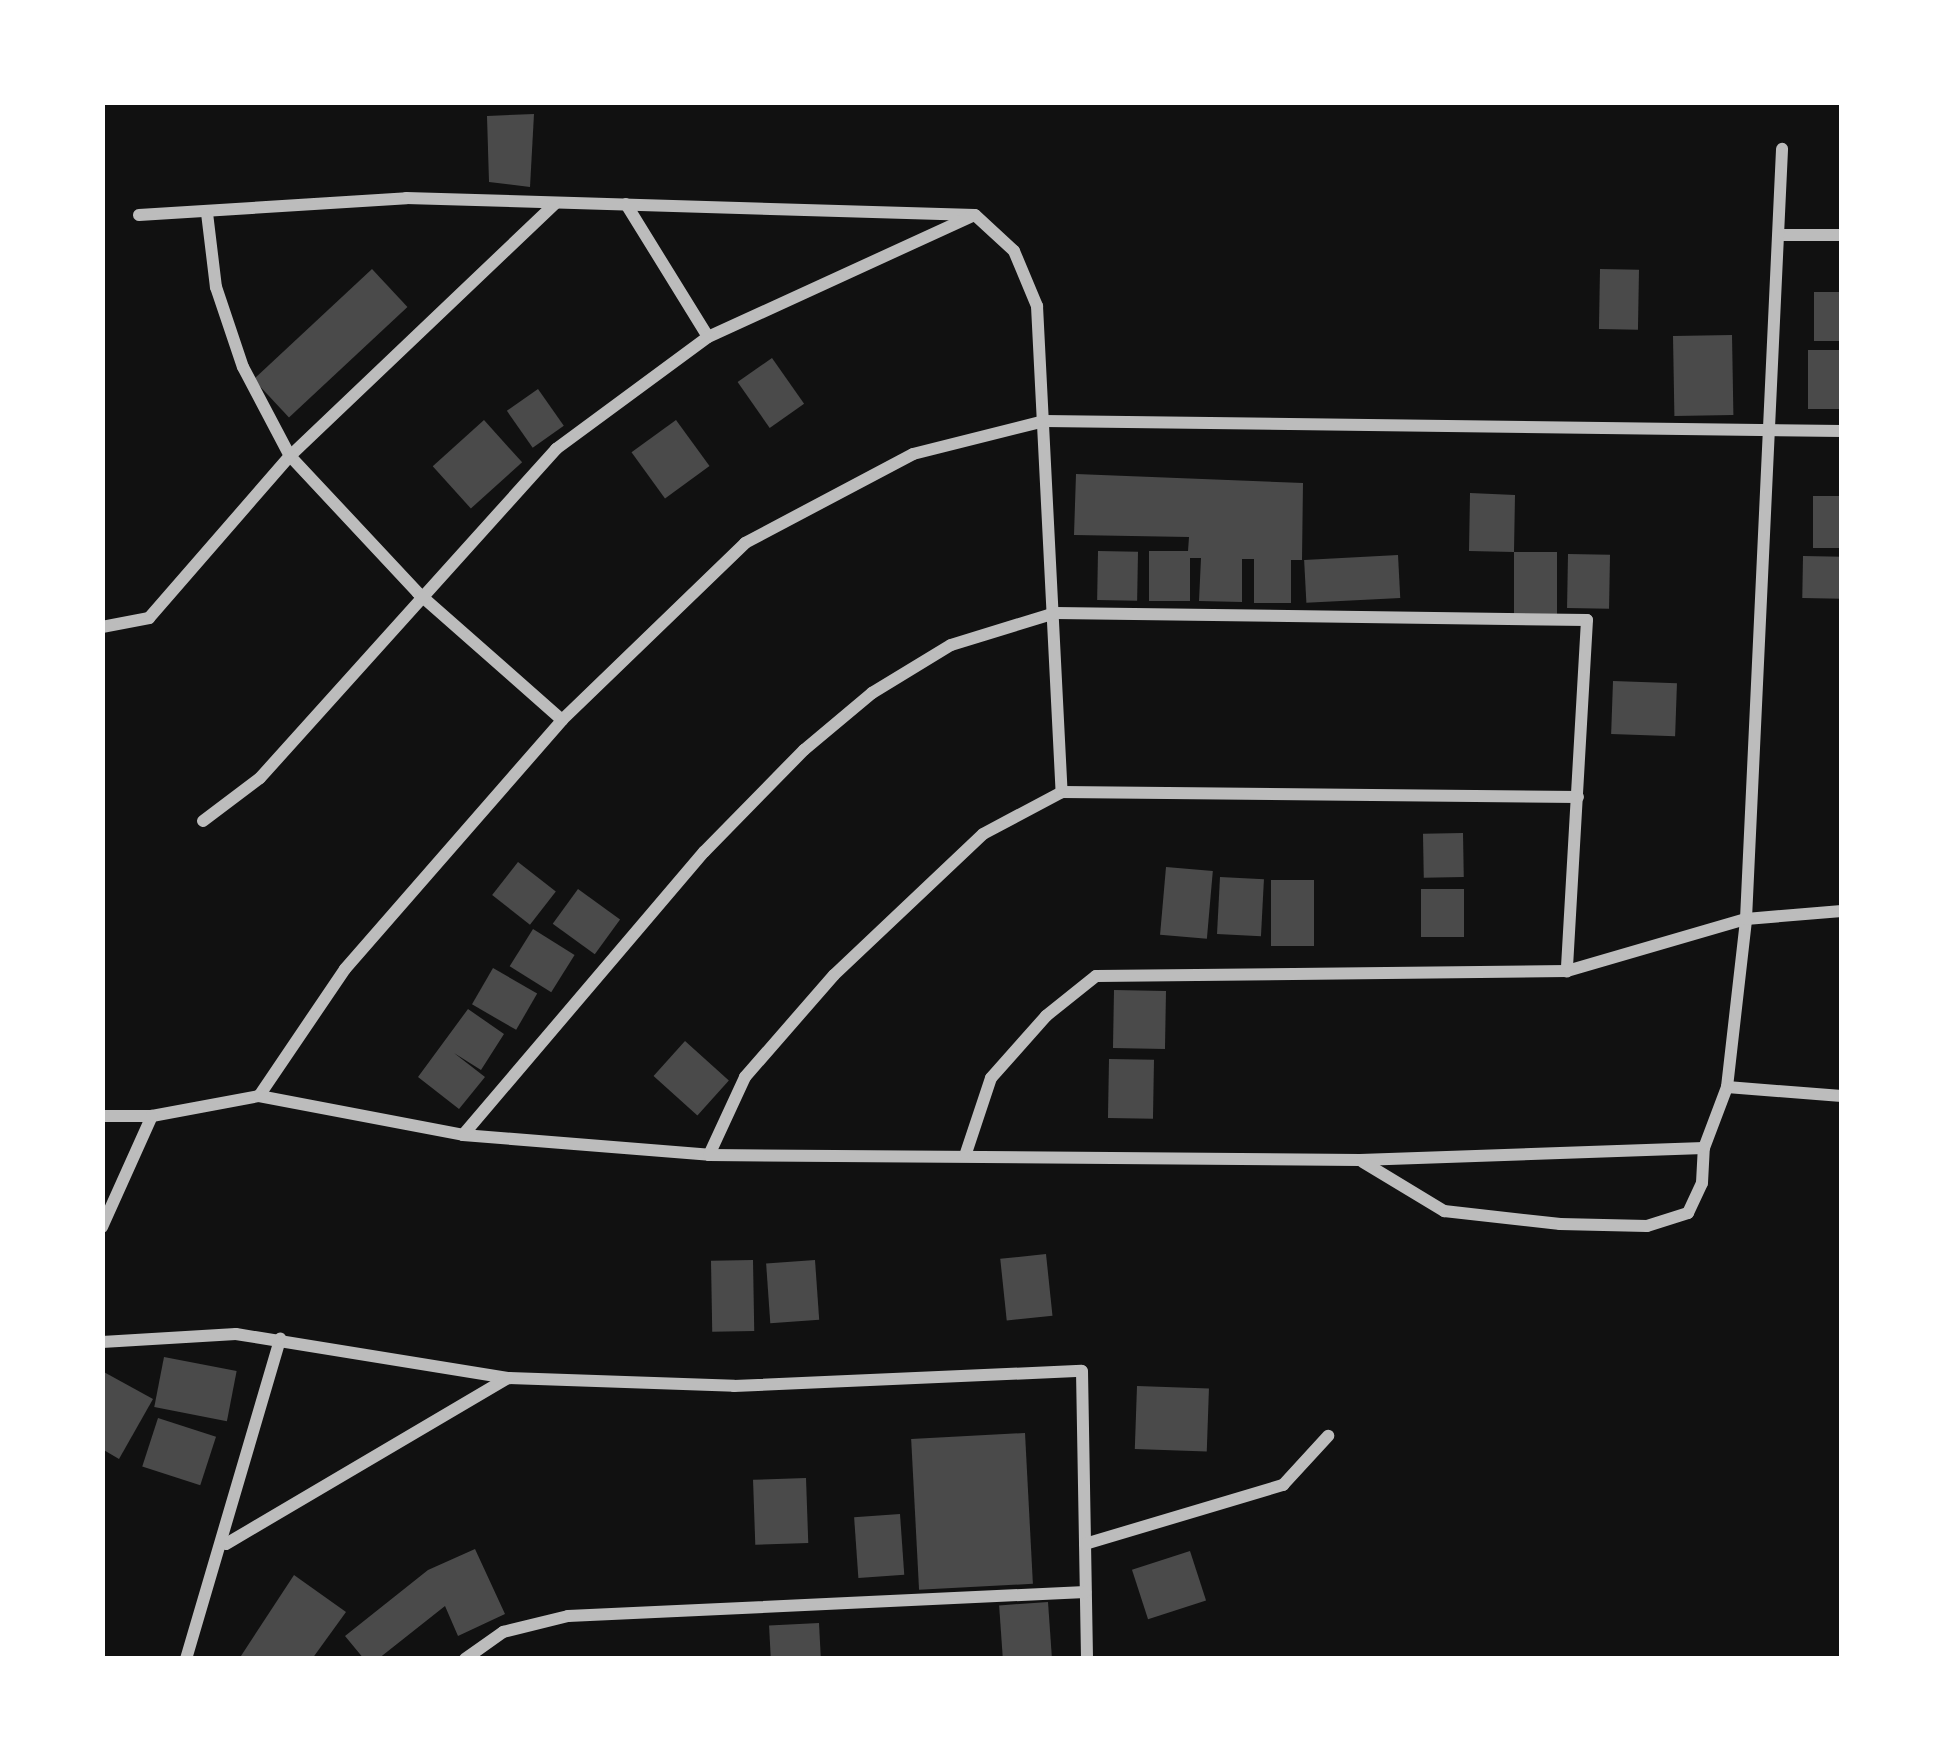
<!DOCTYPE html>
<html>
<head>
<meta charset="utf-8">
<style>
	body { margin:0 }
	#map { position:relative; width:1944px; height:1761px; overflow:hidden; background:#111; font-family:"Roboto Condensed",sans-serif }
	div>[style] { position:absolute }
	.building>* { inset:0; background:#4a4a4a; transform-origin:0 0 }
	.minor>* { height:12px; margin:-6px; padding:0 6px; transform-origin:6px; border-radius:6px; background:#bcbcbc }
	span { translate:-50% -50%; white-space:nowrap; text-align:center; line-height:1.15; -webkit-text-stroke:9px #fff; paint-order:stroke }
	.frame { position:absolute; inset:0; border:105px solid #fff; pointer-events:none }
</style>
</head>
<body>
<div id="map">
	<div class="building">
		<i style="clip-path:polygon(534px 114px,530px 187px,489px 182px,487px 116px)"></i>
		<i style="left:372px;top:269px;width:52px;height:162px;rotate:47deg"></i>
		<i style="left:1600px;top:269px;width:39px;height:60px;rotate:1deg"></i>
		<i style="left:1814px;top:292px;width:28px;height:49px"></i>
		<i style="left:1732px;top:335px;width:80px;height:59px;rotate:89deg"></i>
		<i style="left:1808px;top:350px;width:34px;height:59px"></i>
		<i style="left:772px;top:358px;width:56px;height:42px;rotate:55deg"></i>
		<i style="left:538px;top:389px;width:45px;height:38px;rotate:55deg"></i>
		<i style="left:484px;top:420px;width:57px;height:69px;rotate:48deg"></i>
		<i style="left:676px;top:420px;width:57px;height:55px;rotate:54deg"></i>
		<i style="clip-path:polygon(1076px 474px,1303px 483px,1302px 560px,1291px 560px,1291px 603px,1254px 603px,1254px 559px,1242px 559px,1242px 602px,1199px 601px,1201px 558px,1190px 558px,1190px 601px,1149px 601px,1149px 551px,1188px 551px,1189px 537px,1074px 535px)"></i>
		<i style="clip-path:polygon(1470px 493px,1515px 495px,1514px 552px,1557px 552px,1557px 615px,1514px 615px,1514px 552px,1469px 551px)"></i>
		<i style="left:1813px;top:496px;width:29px;height:52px"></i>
		<i style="left:1098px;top:551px;width:40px;height:49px;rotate:1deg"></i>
		<i style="left:1568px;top:554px;width:42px;height:54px;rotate:1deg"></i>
		<i style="left:1398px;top:555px;width:43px;height:94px;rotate:87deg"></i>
		<i style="left:1803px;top:556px;width:39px;height:42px;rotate:1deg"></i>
		<i style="left:1613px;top:681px;width:64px;height:53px;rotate:2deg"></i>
		<i style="left:1463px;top:833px;width:44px;height:40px;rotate:89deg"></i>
		<i style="left:518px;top:862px;width:48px;height:42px;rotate:38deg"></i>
		<i style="left:1166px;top:867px;width:47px;height:68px;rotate:5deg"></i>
		<i style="left:1220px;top:877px;width:44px;height:57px;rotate:3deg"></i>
		<i style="left:1271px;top:880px;width:43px;height:66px"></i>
		<i style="left:578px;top:889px;width:52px;height:43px;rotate:36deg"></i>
		<i style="left:1421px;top:889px;width:43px;height:48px"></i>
		<i style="left:533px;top:929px;width:49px;height:44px;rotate:32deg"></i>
		<i style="left:493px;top:968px;width:51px;height:42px;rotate:30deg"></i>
		<i style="left:1114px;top:990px;width:52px;height:58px;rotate:1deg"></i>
		<i style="clip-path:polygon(468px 1009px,504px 1034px,481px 1070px,454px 1053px,485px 1077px,459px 1109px,418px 1077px)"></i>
		<i style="left:685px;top:1041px;width:59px;height:47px;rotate:42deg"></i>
		<i style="left:1109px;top:1059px;width:45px;height:59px;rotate:1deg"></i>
		<i style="left:1046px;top:1254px;width:62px;height:46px;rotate:84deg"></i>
		<i style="left:753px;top:1260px;width:71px;height:42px;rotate:89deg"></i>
		<i style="left:815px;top:1260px;width:60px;height:49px;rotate:86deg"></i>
		<i style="left:164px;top:1357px;width:74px;height:51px;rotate:11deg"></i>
		<i style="clip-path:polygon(102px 1371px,153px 1399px,119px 1459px,102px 1449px)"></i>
		<i style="left:1137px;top:1386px;width:72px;height:63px;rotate:2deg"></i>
		<i style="left:158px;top:1418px;width:61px;height:51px;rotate:18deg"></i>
		<i style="left:1025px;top:1433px;width:151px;height:114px;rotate:87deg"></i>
		<i style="left:806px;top:1478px;width:65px;height:53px;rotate:88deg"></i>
		<i style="left:900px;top:1514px;width:61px;height:46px;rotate:86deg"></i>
		<i style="clip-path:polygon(475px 1549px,505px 1614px,458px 1636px,445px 1606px,378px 1659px,364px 1659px,345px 1636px,428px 1570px)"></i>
		<i style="left:1190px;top:1551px;width:52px;height:61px;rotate:72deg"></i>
		<i style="clip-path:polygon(294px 1575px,346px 1612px,312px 1659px,239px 1659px)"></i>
		<i style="left:1048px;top:1602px;width:57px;height:49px;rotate:86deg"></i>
		<i style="left:819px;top:1623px;width:36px;height:50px;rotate:87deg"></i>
	</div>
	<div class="minor">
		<i style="left:626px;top:204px;width:156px;rotate:58.3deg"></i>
		<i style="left:207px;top:213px;width:75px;rotate:83.1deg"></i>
		<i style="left:216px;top:287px;width:84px;rotate:71.4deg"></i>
		<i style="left:243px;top:367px;width:101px;rotate:62.2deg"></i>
		<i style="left:290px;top:456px;width:187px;rotate:46.9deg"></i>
		<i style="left:418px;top:593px;width:192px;rotate:41.4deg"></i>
		<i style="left:139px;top:215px;width:268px;rotate:-3.6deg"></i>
		<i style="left:406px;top:198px;width:569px;rotate:1.71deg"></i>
		<i style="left:975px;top:215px;width:53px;rotate:42.7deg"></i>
		<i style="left:1014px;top:251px;width:60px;rotate:67.3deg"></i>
		<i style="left:1037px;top:306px;width:487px;rotate:87.1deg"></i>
		<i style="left:1781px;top:235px;width:61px"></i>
		<i style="left:102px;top:627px;width:48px;rotate:-10.8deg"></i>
		<i style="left:149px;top:618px;width:215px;rotate:-49deg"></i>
		<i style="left:290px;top:456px;width:366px;rotate:-43.6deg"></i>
		<i style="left:203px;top:821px;width:71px;rotate:-37deg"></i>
		<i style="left:260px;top:778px;width:443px;rotate:-48deg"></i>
		<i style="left:556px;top:449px;width:189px;rotate:-36.4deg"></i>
		<i style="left:708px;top:337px;width:293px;rotate:-24.6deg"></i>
		<i style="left:1727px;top:1087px;width:115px;rotate:4.5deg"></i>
		<i style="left:259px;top:1096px;width:153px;rotate:-55.9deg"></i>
		<i style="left:345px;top:969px;width:330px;rotate:-48.9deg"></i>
		<i style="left:562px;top:720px;width:255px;rotate:-44deg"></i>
		<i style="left:745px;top:543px;width:190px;rotate:-27.9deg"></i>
		<i style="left:913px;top:454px;width:135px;rotate:-14.1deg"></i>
		<i style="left:1044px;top:421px;width:798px;rotate:0.72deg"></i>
		<i style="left:102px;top:1116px;width:50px"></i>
		<i style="left:152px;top:1116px;width:109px;rotate:-10.6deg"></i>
		<i style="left:259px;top:1096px;width:208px;rotate:10.8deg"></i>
		<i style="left:463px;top:1135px;width:247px;rotate:4.6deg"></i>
		<i style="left:709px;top:1155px;width:651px;rotate:0.44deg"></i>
		<i style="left:1360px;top:1160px;width:344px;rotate:-2deg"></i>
		<i style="left:463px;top:1135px;width:372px;rotate:-49.6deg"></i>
		<i style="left:704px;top:852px;width:143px;rotate:-45.6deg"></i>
		<i style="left:804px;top:750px;width:89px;rotate:-40deg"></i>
		<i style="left:872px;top:693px;width:92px;rotate:-31.3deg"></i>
		<i style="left:951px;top:645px;width:109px;rotate:-17.1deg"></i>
		<i style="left:1055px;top:613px;width:532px;rotate:0.75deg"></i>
		<i style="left:1587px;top:620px;width:352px;rotate:93.3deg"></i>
		<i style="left:966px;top:1153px;width:79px;rotate:-71.6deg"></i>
		<i style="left:991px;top:1078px;width:83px;rotate:-48.4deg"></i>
		<i style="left:1046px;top:1016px;width:64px;rotate:-38.7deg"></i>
		<i style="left:1096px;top:976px;width:471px;rotate:-0.6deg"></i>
		<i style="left:1567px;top:971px;width:186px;rotate:-16.2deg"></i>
		<i style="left:1746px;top:919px;width:96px;rotate:-4.8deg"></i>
		<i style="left:709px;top:1155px;width:86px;rotate:-65.2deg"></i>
		<i style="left:745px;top:1077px;width:135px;rotate:-48.9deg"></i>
		<i style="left:834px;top:975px;width:205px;rotate:-43.4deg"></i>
		<i style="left:983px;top:834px;width:89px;rotate:-28deg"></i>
		<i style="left:1062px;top:792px;width:516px;rotate:0.56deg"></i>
		<i style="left:1363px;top:1162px;width:95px;rotate:31.2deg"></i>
		<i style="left:1444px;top:1211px;width:117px;rotate:6.4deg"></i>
		<i style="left:1560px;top:1224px;width:87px;rotate:1.3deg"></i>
		<i style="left:1647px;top:1226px;width:43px;rotate:-17.6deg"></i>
		<i style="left:1688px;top:1213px;width:33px;rotate:-65deg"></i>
		<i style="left:1702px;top:1183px;width:35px;rotate:-87deg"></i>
		<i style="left:1704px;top:1148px;width:65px;rotate:-69.3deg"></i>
		<i style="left:1727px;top:1087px;width:169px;rotate:-83.5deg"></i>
		<i style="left:1746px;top:919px;width:771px;rotate:-87.32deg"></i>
		<i style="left:102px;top:1227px;width:122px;rotate:-65.8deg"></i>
		<i style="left:102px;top:1342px;width:134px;rotate:-3.4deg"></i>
		<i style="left:236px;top:1334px;width:277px;rotate:9.2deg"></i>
		<i style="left:509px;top:1378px;width:225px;rotate:2deg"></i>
		<i style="left:734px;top:1386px;width:348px;rotate:-2.5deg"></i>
		<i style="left:1082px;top:1371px;width:288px;rotate:89deg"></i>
		<i style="left:226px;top:1544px;width:327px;rotate:-30.5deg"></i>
		<i style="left:1085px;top:1544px;width:207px;rotate:-16.6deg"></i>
		<i style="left:1283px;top:1485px;width:67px;rotate:-47.4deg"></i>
		<i style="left:186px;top:1659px;width:334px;rotate:-73.6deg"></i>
		<i style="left:465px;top:1659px;width:47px;rotate:-35.4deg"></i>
		<i style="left:503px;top:1632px;width:67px;rotate:-13.8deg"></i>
		<i style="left:568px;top:1616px;width:518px;rotate:-2.66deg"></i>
	</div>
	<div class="frame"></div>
</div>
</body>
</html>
